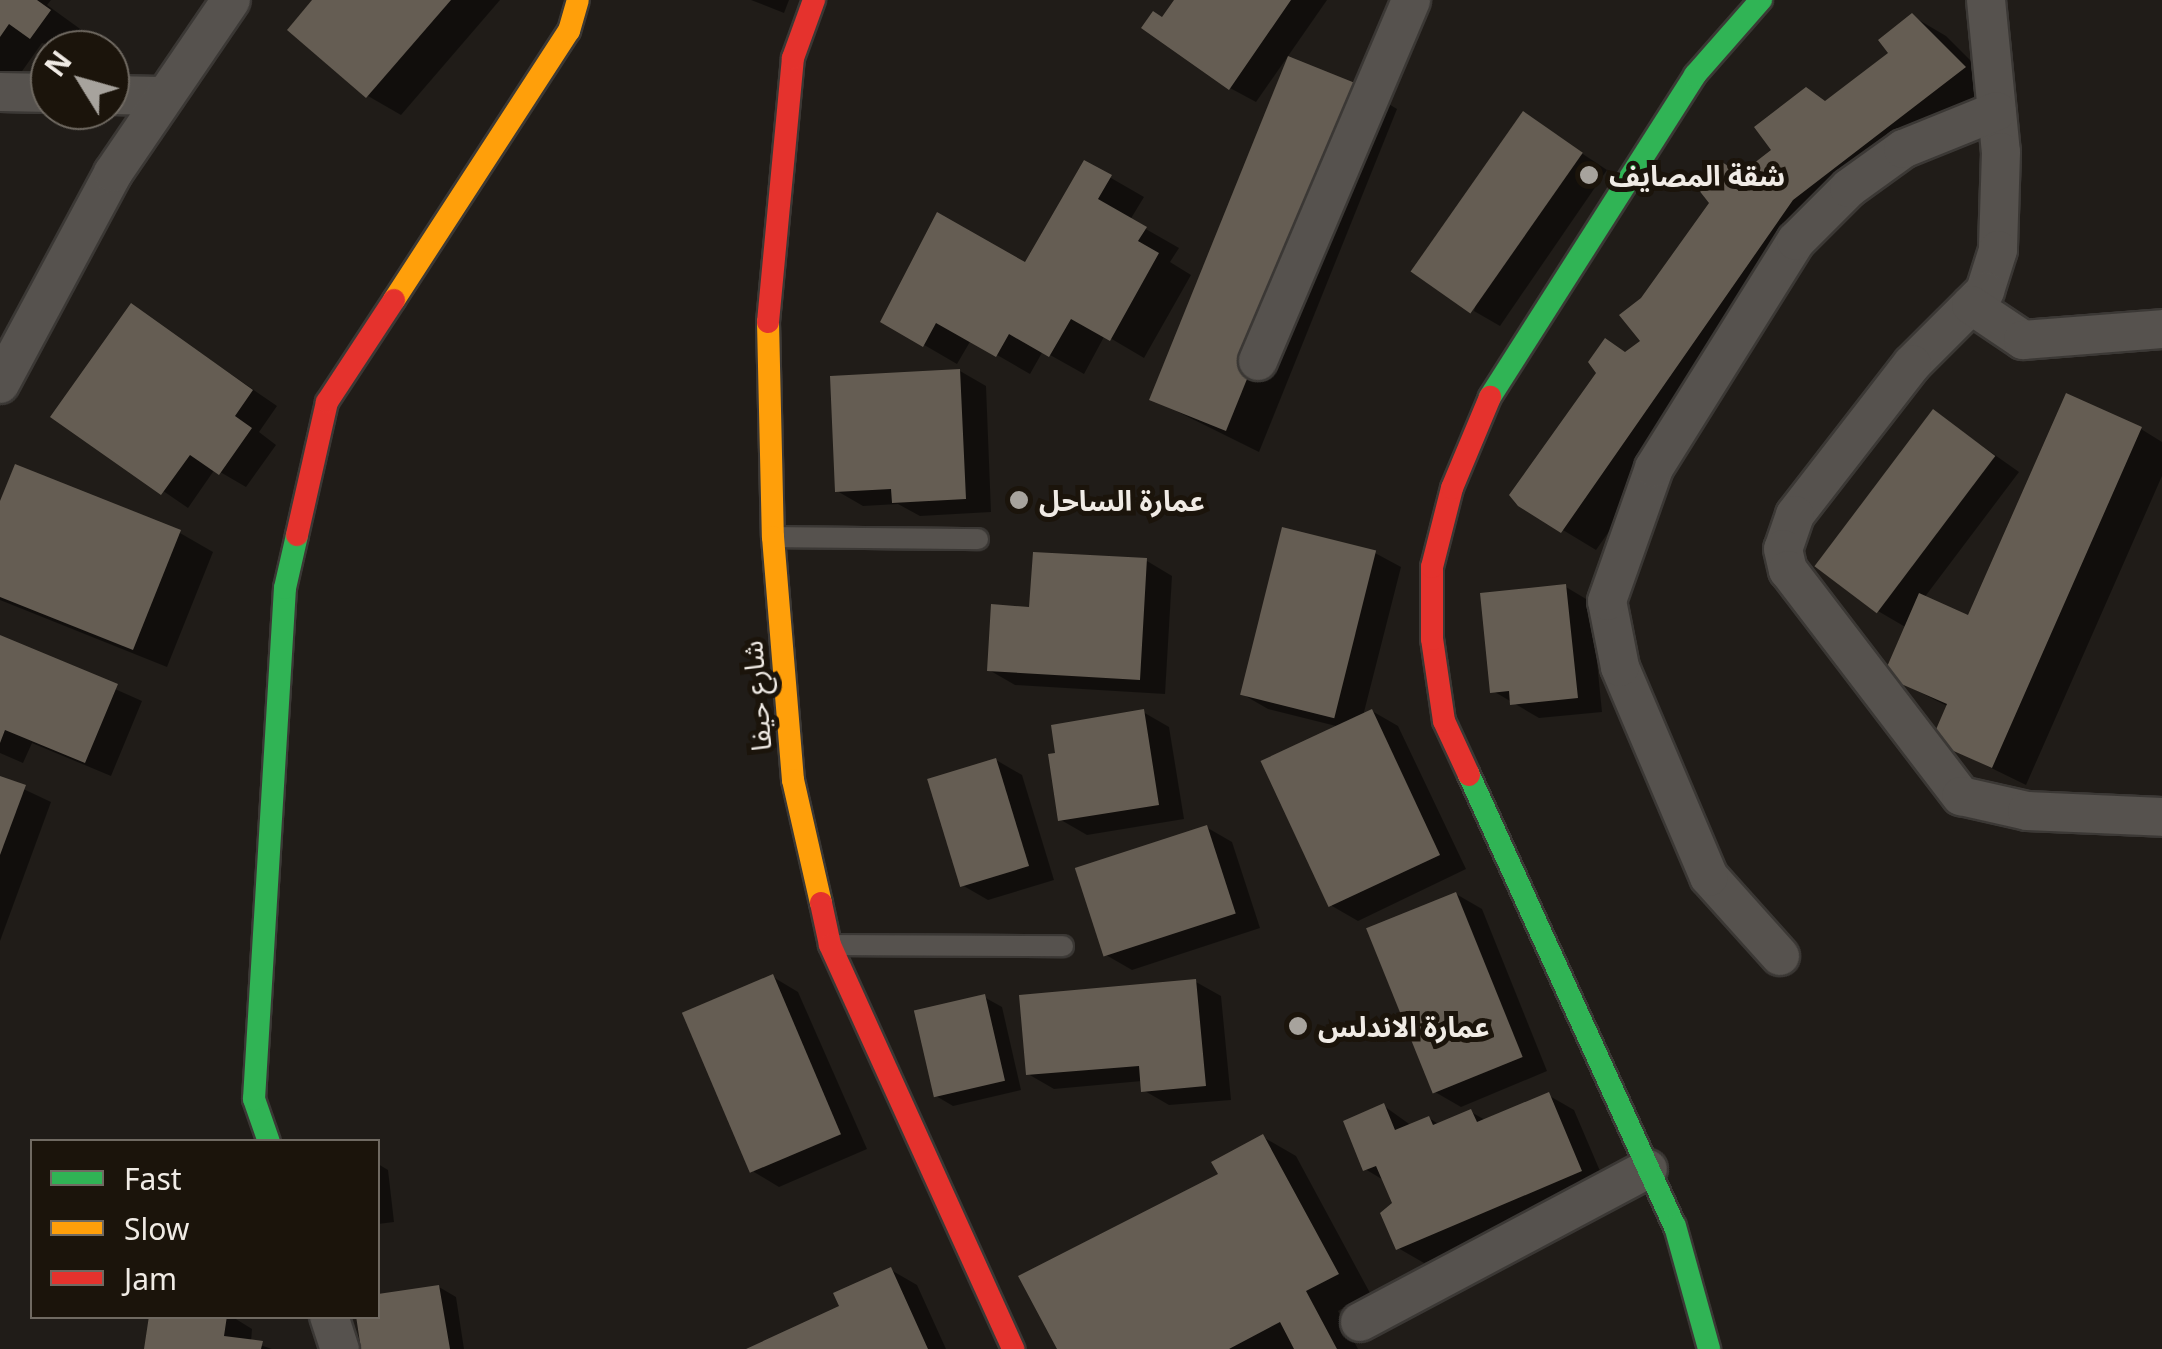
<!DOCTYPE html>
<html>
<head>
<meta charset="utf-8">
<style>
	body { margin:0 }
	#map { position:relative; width:2162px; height:1349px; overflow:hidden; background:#201c18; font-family:"Noto Sans","Noto Sans Arabic",sans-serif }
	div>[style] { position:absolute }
	.shadow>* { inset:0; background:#0007 }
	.building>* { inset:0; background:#655d53; transform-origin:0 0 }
	.roads { filter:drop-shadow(2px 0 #3b3835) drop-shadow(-2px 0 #3b3835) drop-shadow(0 2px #3b3835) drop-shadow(0 -2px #3b3835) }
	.lane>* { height:20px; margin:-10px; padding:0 10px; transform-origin:10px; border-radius:10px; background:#56524e }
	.street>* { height:38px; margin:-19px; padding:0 19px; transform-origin:19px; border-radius:19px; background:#56524e }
	.fast>* { height:22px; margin:-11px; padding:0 11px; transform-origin:11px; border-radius:11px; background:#30b455 }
	.slow>* { height:22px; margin:-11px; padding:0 11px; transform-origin:11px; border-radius:11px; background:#ff9f0a }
	.jam>* { height:22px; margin:-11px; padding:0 11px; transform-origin:11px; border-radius:11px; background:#e5322d }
	.dots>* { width:28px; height:28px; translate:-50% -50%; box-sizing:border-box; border:5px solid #1b140b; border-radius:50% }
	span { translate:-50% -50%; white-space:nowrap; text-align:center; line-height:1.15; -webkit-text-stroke:10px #1b140b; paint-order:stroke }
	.poi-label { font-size:28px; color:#f0ebe5; font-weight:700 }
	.left { translate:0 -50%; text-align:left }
	.street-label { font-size:28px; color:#f0ebe5 }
	.legend { position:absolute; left:30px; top:1139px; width:350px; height:180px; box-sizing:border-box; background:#1b140b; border:2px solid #706a62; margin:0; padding:12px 18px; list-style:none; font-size:30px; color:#f0ebe5 }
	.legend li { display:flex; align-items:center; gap:20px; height:50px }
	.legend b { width:50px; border:2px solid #706a62 }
	.north { position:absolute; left:30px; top:30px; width:100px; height:100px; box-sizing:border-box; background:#1b140b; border:2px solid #706a62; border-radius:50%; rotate:307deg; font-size:28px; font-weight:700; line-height:40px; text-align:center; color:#f0ebe5 }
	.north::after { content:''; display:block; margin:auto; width:35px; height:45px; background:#a7a39d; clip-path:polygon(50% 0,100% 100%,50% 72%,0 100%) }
</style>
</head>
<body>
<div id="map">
	<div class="shadow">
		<i style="clip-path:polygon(0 0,51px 0,47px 5px,83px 31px,69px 50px,42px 43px,8px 91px,0 87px)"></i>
		<i style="clip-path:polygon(315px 0,500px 0,401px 115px,368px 96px,290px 29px)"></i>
		<i style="clip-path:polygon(751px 0,789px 0,784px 13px)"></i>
		<i style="clip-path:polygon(1177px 0,1327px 0,1256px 102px,1230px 88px,1163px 20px)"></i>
		<i style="clip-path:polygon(1912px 16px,1946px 36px,1997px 87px,1827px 219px,1596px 550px,1520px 504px,1627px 354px,1643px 342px,1643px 300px,1742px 176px,1775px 151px,1806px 90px,1826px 102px,1892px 53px)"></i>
		<i style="clip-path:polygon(1364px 89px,1397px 109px,1259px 452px,1152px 399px)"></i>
		<i style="clip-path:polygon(1524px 115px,1607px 170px,1500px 326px,1474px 311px)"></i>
		<i style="clip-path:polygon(1085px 163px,1144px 197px,1130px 220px,1179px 248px,1170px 262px,1191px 275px,1144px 358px,1105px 335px,1084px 374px,1043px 351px,1030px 374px,971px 340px,957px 364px,883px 321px,1026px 265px)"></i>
		<i style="clip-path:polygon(132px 306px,277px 406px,259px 432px,276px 445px,246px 487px,215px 469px,188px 508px,54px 416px)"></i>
		<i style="clip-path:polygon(960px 371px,986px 386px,991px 512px,920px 516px,898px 504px,863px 506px,837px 491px)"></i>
		<i style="clip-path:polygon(1934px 412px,2019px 472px,1924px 598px,1970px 619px,2141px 429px,2162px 442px,2162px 476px,2026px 785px,1934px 740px,1949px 707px,1886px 675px,1907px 628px,1878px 611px)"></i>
		<i style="clip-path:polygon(0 508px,180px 533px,213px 552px,167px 667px,0 600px)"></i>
		<i style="clip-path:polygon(1284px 530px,1375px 553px,1401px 567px,1363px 716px,1372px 711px,1398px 726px,1466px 869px,1358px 921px,1332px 906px,1340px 727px,1268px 709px,1242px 694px)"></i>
		<i style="clip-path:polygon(1147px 561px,1172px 576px,1165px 694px,1015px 685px,989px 670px)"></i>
		<i style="clip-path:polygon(1566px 587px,1591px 602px,1602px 712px,1539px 718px,1493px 691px)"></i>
		<i style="clip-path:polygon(0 638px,142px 701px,111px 776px,32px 743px,23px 763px,0 753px)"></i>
		<i style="clip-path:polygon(1143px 712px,1169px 727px,1184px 819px,1087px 835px,1061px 820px)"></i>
		<i style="clip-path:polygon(996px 760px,1022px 775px,1054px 880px,988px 900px,962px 885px)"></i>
		<i style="clip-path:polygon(0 778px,51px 802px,0 941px)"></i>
		<i style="clip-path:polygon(1206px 827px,1232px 842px,1260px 928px,1132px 970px,1106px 955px)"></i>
		<i style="clip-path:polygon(1456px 894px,1482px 909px,1547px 1071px,1461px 1107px,1435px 1092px)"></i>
		<i style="clip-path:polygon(773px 977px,798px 992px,867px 1149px,779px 1187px,754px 1172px)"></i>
		<i style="clip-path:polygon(1196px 982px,1221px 996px,1231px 1100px,1169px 1105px,1143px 1090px,1142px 1081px,1054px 1089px,1028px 1074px)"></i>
		<i style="clip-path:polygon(984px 997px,1002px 1007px,1021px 1090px,953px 1106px,936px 1096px)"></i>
		<i style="clip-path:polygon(1548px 1095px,1574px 1110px,1606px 1185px,1424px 1263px,1398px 1248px,1395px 1204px,1385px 1181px,1365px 1169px,1384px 1106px,1412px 1126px,1429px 1118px,1440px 1125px,1471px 1112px,1487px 1121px)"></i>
		<i style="clip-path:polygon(1263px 1137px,1296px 1156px,1370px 1293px,1338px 1311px,1358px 1349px,1060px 1349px)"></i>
		<i style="clip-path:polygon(378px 1164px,388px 1170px,394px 1222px,378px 1224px)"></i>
		<i style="clip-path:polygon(891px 1270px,917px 1285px,946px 1349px,752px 1349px,843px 1308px)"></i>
		<i style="clip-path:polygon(439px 1287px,456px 1297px,464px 1349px,363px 1349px,378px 1316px,378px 1297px)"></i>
		<i style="clip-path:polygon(151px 1316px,231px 1316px,252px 1329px,251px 1342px,272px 1349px,147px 1349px)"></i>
	</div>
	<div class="building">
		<i style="clip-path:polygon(0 0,37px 0,51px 10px,30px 39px,9px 24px,0 37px)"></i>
		<i style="clip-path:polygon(312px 0,451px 0,366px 98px,287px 30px)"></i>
		<i style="clip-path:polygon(1174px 0,1291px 0,1229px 90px,1141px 28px,1153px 11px,1162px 17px)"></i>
		<i style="clip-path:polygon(1912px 13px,1966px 67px,1793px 200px,1561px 533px,1518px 506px,1509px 495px,1596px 373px,1588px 362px,1605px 338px,1625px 352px,1640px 341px,1619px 315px,1641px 298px,1709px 203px,1698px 189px,1719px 160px,1740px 174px,1771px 150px,1754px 127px,1806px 87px,1825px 101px,1888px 53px,1878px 40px)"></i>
		<i style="left:1288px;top:56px;width:83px;height:371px;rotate:22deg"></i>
		<i style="left:1523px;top:111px;width:73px;height:196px;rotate:35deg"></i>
		<i style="clip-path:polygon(1084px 160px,1112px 175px,1098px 199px,1147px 227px,1138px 241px,1159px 253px,1110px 341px,1071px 319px,1049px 357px,1009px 334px,996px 357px,936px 323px,923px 347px,880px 322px,937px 212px,1025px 262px)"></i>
		<i style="clip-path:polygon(131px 303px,253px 390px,235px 416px,252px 428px,219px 475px,190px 455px,161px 495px,50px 417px)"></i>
		<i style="clip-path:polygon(960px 369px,966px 499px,892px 503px,891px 489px,835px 492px,830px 376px)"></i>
		<i style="clip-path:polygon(2066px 393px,2142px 427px,1992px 768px,1931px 741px,1947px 704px,1883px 676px,1919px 593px,1968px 615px)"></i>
		<i style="left:1933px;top:409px;width:78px;height:197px;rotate:37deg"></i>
		<i style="clip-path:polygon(15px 464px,181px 530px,133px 650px,0 597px,0 501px)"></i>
		<i style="left:1282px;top:527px;width:97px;height:173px;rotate:14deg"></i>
		<i style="clip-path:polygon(1033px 552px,1147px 558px,1140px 680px,987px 671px,991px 604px,1029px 607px)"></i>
		<i style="clip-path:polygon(1566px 584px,1578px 698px,1510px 705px,1509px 691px,1490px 693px,1480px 593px)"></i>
		<i style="clip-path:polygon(0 635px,118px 684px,85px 763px,5px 730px,0 743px)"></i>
		<i style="clip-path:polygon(1144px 709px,1159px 805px,1058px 821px,1048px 754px,1055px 753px,1051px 725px)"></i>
		<i style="left:1372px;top:709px;width:161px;height:123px;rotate:65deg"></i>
		<i style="left:996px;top:758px;width:113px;height:72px;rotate:73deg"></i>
		<i style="clip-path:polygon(0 776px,26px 785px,0 855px)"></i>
		<i style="left:1207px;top:825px;width:93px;height:139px;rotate:72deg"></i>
		<i style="left:1456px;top:892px;width:178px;height:97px;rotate:68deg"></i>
		<i style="left:773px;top:974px;width:174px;height:99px;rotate:67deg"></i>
		<i style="clip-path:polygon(1196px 979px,1206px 1086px,1141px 1092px,1139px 1066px,1026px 1075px,1019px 995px)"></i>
		<i style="left:985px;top:994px;width:89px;height:73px;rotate:77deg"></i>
		<i style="clip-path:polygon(1549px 1092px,1582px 1171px,1396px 1250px,1380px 1213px,1392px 1203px,1376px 1166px,1363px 1171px,1343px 1121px,1384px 1103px,1395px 1130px,1429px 1116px,1433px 1125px,1471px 1109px,1477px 1122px)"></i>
		<i style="clip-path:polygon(1263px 1134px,1339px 1274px,1306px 1291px,1337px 1349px,1294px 1349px,1280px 1322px,1229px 1349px,1057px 1349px,1018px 1276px,1218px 1174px,1211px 1162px)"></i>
		<i style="clip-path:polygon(891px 1267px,928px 1349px,746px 1349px,839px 1306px,833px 1293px)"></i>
		<i style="clip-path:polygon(439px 1285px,450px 1349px,361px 1349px,356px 1316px,378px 1316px,378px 1294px)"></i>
		<i style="clip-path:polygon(149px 1316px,227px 1316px,224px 1336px,263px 1341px,261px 1349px,144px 1349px)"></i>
	</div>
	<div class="roads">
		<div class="lane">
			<i style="left:775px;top:537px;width:203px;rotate:0.6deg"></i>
			<i style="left:835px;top:945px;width:228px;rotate:0.3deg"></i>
		</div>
		<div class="street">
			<i style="left:1986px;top:0;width:153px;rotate:84.4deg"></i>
			<i style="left:2001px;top:152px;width:98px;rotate:91.8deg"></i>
			<i style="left:1998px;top:250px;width:43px;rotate:107.6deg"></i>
			<i style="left:1985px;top:291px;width:103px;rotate:135deg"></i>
			<i style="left:1912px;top:364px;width:191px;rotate:127.8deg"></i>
			<i style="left:1795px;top:515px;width:36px;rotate:109deg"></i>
			<i style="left:1783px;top:549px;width:22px;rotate:77deg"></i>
			<i style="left:1788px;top:570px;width:285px;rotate:52.6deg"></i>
			<i style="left:1961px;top:796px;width:68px;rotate:12.8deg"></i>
			<i style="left:2027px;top:811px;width:135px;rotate:2.5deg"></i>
			<i style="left:0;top:92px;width:50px;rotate:1.1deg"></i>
			<i style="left:110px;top:95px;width:52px;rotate:1.1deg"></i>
			<i style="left:1971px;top:305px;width:63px;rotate:33.9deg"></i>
			<i style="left:2023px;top:340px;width:139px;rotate:-4.5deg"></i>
			<i style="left:1258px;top:361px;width:392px;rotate:-67deg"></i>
			<i style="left:0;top:384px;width:239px;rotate:-61.8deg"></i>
			<i style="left:113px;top:173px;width:209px;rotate:-55.7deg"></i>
			<i style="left:1780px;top:956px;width:106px;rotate:-131.9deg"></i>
			<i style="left:1709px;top:877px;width:228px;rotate:-113deg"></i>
			<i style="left:1620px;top:667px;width:67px;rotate:-101.1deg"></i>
			<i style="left:1607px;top:601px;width:141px;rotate:-70.5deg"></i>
			<i style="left:1654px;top:468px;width:268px;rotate:-58deg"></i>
			<i style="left:1796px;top:241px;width:75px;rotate:-45deg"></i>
			<i style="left:1849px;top:188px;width:67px;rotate:-35.8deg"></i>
			<i style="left:1903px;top:149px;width:101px;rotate:-22deg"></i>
			<i style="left:329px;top:1316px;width:35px;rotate:72deg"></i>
			<i style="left:1360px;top:1322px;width:326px;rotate:-28deg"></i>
		</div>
		<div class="fast">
			<i style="left:1490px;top:397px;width:382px;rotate:-57.5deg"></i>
			<i style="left:1695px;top:75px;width:100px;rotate:-48.7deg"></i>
			<i style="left:1469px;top:775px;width:496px;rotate:65.5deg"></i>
			<i style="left:1675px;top:1226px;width:128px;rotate:74.5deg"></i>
			<i style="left:269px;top:1142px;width:46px;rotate:-109.2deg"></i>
			<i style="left:254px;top:1099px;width:512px;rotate:-86.53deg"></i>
			<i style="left:285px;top:588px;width:54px;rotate:-77.2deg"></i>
		</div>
		<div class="slow">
			<i style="left:394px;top:300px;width:321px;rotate:-57deg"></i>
			<i style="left:569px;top:31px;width:32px;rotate:-74deg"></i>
			<i style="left:768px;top:322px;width:215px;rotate:88.7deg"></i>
			<i style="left:773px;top:537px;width:244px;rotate:85.3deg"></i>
			<i style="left:793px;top:780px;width:126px;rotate:77.2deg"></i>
		</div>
		<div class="jam">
			<i style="left:768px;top:322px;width:265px;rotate:-84.6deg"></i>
			<i style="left:793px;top:58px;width:62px;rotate:-70.1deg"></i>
			<i style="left:297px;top:535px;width:136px;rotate:-77.3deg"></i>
			<i style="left:327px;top:402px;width:122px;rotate:-56.7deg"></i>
			<i style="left:1469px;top:775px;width:60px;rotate:-114.8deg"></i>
			<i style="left:1444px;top:721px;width:83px;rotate:-98.3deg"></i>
			<i style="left:1432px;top:639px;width:72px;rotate:-90deg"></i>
			<i style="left:1432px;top:567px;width:81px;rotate:-75.8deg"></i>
			<i style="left:1452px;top:488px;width:99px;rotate:-67.3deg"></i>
			<i style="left:821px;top:903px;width:43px;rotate:77.9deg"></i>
			<i style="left:830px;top:945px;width:444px;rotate:65.6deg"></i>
		</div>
	</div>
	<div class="dots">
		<i style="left:1589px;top:175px;background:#a7a39d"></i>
		<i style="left:1019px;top:500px;background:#a7a39d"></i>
		<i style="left:1298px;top:1026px;background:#a7a39d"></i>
	</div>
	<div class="poi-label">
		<span class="left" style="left:1609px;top:175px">شقة المصايف</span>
		<span class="left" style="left:1039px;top:500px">عمارة الساحل</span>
		<span class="left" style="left:1318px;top:1026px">عمارة الاندلس</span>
	</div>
	<div class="street-label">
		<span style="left:756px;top:696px;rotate:-95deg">شارع حيفا</span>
	</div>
	<ul class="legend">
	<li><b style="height:12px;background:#30b455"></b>Fast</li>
	<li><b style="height:12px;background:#ff9f0a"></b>Slow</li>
	<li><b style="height:12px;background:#e5322d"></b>Jam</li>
	</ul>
	<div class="north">N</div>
</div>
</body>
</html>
